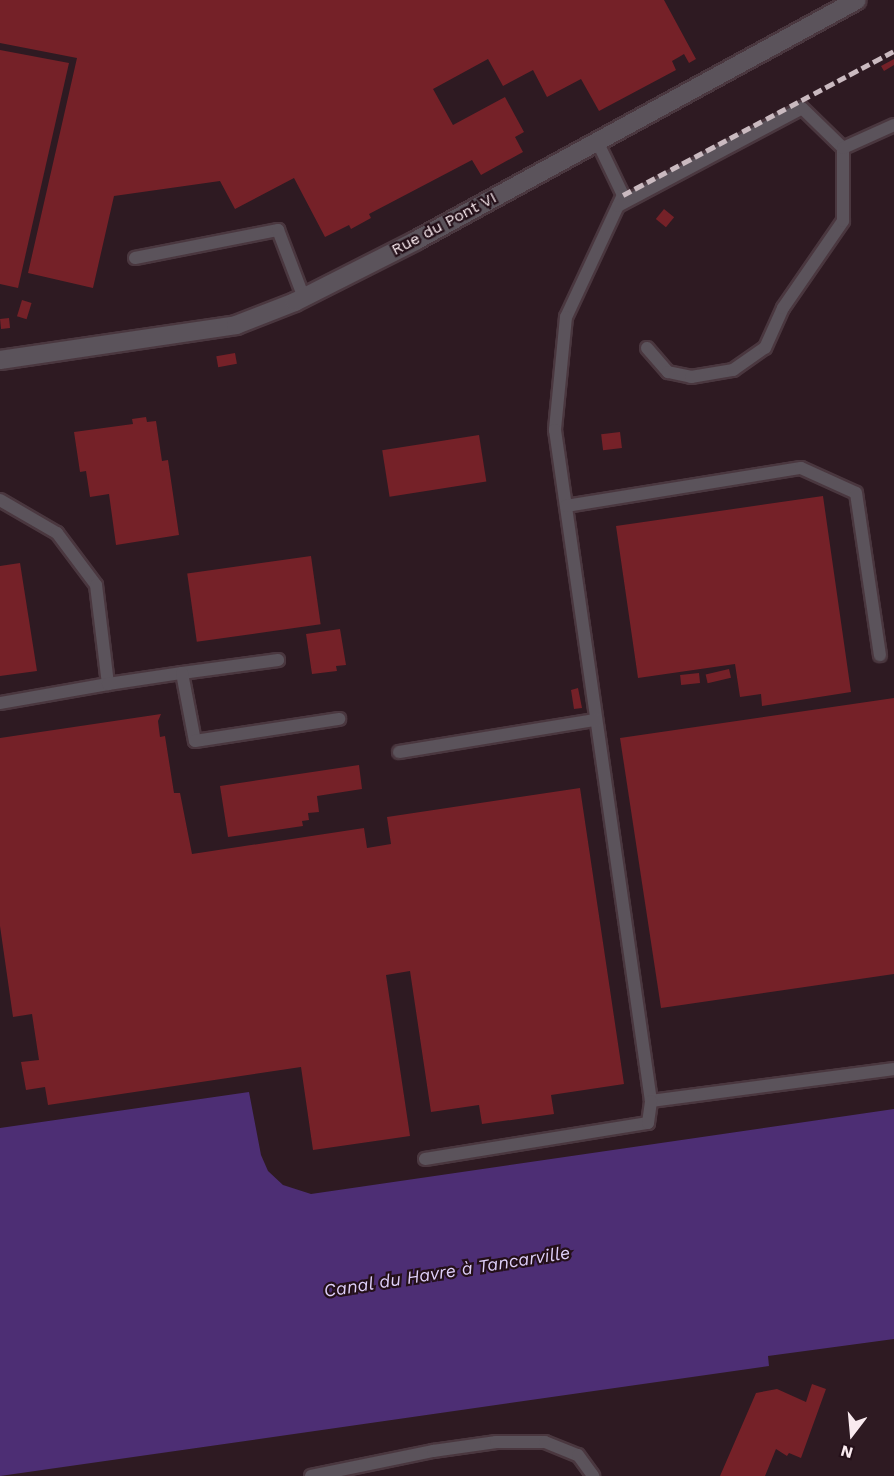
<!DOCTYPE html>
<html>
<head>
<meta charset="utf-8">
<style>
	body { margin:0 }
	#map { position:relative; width:894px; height:1476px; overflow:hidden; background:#2e1a22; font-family:"Work Sans",sans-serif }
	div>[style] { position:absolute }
	.water>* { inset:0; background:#4d2e74 }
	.building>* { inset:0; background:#752128; transform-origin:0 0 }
	.roads { filter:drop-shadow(2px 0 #4a373f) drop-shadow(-2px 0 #4a373f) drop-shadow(0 2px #4a373f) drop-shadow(0 -2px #4a373f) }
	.lane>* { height:12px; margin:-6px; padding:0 6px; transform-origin:6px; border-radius:6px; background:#5b535b }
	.street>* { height:18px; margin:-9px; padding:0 9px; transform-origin:9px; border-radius:9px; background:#5b535b }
	.rail>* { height:4.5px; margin-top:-2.25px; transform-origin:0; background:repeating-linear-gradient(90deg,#cabac0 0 9px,transparent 0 13.5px) }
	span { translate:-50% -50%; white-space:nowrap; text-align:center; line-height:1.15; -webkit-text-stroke:4.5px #241019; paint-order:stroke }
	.street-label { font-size:16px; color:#f9eaef }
	.water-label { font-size:18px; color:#decff9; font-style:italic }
	.north { position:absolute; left:822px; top:1404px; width:60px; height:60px; -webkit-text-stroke:4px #241019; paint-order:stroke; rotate:196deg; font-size:16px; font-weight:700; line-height:24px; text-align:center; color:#f9eaef }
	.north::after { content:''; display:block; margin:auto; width:21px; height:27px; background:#f9eaef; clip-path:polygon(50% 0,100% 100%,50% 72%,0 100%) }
</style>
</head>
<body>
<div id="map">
	<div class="water">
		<i style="clip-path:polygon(249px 1092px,261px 1155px,268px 1171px,283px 1185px,311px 1194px,894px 1109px,894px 1339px,768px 1356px,769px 1366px,0 1476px,0 1128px)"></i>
	</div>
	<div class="building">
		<i style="clip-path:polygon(0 0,664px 0,696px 59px,689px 63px,684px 54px,679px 57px,672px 61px,676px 70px,599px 111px,581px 79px,547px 97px,533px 70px,503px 86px,488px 59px,433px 89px,453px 125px,505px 97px,524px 132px,515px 137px,523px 152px,481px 175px,472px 160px,369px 214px,371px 218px,351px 229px,349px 225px,325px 237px,294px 178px,235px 209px,220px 181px,114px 196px,93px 288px,28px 273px,77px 58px,0 43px)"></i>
		<i style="clip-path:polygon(0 50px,69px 63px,18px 288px,0 284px)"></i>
		<i style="clip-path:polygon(894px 59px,894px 65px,884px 71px,881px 66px)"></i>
		<i style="left:664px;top:209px;width:13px;height:13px;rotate:39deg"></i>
		<i style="left:22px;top:300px;width:10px;height:17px;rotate:17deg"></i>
		<i style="left:9px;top:318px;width:10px;height:9px;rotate:84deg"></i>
		<i style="left:235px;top:353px;width:11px;height:19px;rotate:80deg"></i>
		<i style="clip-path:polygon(146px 417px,147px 422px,156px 421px,162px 461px,168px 460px,179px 535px,116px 545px,109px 494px,90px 497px,86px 471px,80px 472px,74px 432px,133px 424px,132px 419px)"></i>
		<i style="left:620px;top:432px;width:16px;height:19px;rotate:83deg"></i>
		<i style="left:479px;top:435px;width:47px;height:98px;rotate:81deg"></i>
		<i style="clip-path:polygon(823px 496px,851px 692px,762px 706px,761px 694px,740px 697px,735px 664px,638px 678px,616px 526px)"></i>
		<i style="left:311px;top:556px;width:69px;height:125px;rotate:82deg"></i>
		<i style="clip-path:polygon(20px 563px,37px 671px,0 676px,0 566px)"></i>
		<i style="clip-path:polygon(340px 629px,346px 665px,336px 666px,337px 671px,312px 674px,306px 634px)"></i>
		<i style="left:729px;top:669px;width:9px;height:24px;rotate:77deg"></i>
		<i style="left:699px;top:673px;width:10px;height:19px;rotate:84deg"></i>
		<i style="clip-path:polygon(578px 688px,582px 708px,574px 709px,571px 690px)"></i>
		<i style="clip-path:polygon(894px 698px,894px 974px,661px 1008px,620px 738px)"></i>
		<i style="clip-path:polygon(161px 714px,158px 721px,160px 737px,165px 736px,174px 793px,180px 793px,192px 854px,364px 828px,367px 848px,391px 844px,387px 817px,580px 788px,624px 1084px,551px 1095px,554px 1114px,482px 1124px,479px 1105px,431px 1112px,410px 971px,386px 975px,410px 1136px,313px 1150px,301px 1067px,48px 1105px,45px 1087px,26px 1090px,21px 1062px,39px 1060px,32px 1014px,13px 1017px,0 926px,0 738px)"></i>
		<i style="clip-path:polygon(359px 765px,362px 789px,317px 796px,319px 812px,308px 813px,309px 820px,302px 821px,303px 826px,228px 837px,220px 786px)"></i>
		<i style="clip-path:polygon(812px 1384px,826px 1389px,801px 1458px,789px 1453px,787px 1456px,776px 1449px,765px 1476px,720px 1476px,756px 1393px,777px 1389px,806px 1402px)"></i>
	</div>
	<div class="roads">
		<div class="lane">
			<i style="left:597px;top:141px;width:60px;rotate:64.3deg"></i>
			<i style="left:623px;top:195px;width:135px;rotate:115deg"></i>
			<i style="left:566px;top:317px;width:114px;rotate:95.6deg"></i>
			<i style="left:555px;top:430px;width:678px;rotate:81.86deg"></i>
			<i style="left:651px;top:1101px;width:245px;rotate:-7.5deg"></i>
			<i style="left:618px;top:206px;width:208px;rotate:-28deg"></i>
			<i style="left:802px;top:108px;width:57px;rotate:44.3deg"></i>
			<i style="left:135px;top:258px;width:146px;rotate:-11.1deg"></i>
			<i style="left:278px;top:230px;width:73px;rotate:69.1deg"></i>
			<i style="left:647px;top:348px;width:32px;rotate:49deg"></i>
			<i style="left:668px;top:372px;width:24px;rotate:12deg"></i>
			<i style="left:691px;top:377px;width:43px;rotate:-9.5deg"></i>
			<i style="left:733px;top:370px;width:39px;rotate:-35deg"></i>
			<i style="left:765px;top:348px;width:44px;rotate:-65.8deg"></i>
			<i style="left:783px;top:308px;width:106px;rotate:-55.4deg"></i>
			<i style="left:843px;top:221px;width:73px;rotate:-90deg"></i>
			<i style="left:843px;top:148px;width:56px;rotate:-24.3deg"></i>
			<i style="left:0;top:500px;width:66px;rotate:30.1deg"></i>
			<i style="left:57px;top:533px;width:65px;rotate:53.1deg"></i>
			<i style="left:96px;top:585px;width:100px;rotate:83.1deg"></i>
			<i style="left:108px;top:684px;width:110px;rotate:170deg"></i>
			<i style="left:566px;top:506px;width:238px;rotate:-9.2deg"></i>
			<i style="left:801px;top:468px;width:60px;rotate:24.4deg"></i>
			<i style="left:856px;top:493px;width:164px;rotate:81.6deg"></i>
			<i style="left:182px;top:673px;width:97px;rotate:-7.7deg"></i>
			<i style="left:108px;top:684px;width:75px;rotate:-8.5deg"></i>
			<i style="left:182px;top:673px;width:69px;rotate:79.2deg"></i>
			<i style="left:195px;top:741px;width:146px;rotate:-8.7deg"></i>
			<i style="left:399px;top:752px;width:199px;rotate:-9.3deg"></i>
			<i style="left:425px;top:1159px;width:226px;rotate:-9.2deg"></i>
			<i style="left:648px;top:1123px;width:22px;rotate:-82deg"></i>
			<i style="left:311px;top:1476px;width:125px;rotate:-11.6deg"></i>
			<i style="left:433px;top:1451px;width:64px;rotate:-8.1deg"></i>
			<i style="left:496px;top:1442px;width:49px"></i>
			<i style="left:545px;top:1442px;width:35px;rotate:22deg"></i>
			<i style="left:578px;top:1455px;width:26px;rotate:54deg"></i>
		</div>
		<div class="street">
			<i style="left:0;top:360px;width:239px;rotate:-8.4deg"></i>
			<i style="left:236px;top:325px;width:63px;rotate:-21.3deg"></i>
			<i style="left:295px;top:302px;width:135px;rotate:-26.9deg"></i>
			<i style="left:415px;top:241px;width:503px;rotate:-28.6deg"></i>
		</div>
	</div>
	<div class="rail">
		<i style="left:623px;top:195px;width:307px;rotate:-28deg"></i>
	</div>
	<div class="street-label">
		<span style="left:444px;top:224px;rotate:-28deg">Rue du Pont VI</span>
	</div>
	<div class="water-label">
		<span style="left:447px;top:1272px;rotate:-9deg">Canal du Havre à Tancarville</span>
	</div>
	<div class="north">N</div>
</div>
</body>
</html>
